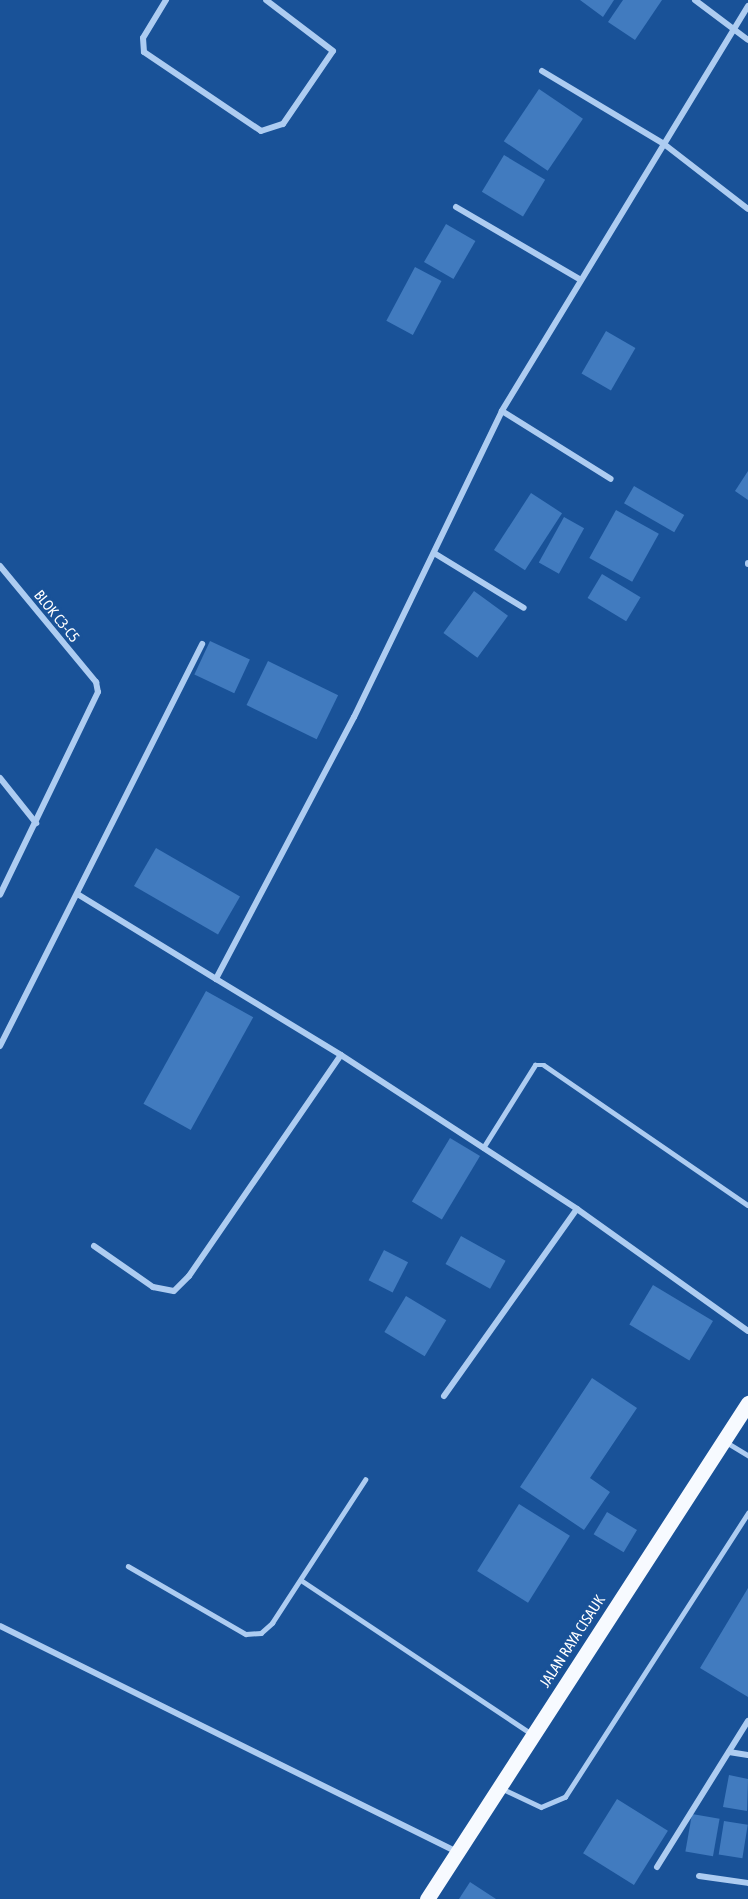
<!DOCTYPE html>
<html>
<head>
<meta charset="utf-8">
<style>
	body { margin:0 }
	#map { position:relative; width:748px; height:1899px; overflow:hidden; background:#195298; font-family:"Asap Condensed",sans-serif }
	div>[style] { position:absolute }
	.building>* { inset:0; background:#417bbf; transform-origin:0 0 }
	.lane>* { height:4.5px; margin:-2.25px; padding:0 2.25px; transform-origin:2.25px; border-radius:2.25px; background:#adccf1 }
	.street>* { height:6px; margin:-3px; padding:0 3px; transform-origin:3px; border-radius:3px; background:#adccf1 }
	.primary>* { height:15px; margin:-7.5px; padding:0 7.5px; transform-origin:7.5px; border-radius:7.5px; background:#f7faff }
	span { translate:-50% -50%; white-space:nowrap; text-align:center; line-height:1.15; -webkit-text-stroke:6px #195298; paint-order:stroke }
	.street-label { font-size:15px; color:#fff }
</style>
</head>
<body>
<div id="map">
	<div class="building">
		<i style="clip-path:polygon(580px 0,614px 0,603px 17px)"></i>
		<i style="clip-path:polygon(623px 0,662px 0,635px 40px,608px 22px)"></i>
		<i style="left:539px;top:89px;width:53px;height:63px;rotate:34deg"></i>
		<i style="left:504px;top:155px;width:48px;height:43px;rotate:31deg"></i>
		<i style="left:446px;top:224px;width:34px;height:44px;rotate:30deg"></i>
		<i style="left:415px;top:267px;width:30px;height:61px;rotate:28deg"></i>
		<i style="left:606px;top:331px;width:34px;height:49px;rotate:30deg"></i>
		<i style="clip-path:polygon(748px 471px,748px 500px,735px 491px)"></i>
		<i style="left:634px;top:486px;width:58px;height:20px;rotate:30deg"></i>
		<i style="left:531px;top:493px;width:37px;height:68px;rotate:33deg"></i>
		<i style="left:616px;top:510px;width:49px;height:55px;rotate:29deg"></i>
		<i style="left:564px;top:517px;width:23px;height:52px;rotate:29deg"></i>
		<i style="left:602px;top:574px;width:45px;height:28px;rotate:31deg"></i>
		<i style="left:474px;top:591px;width:42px;height:52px;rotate:36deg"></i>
		<i style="left:210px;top:641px;width:44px;height:37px;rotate:25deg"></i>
		<i style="left:268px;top:661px;width:78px;height:49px;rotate:26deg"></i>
		<i style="left:156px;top:848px;width:97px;height:44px;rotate:30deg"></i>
		<i style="left:206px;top:991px;width:54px;height:129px;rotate:29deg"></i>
		<i style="left:450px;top:1138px;width:35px;height:74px;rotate:31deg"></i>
		<i style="left:461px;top:1236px;width:51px;height:32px;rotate:29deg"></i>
		<i style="left:384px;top:1250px;width:27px;height:34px;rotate:27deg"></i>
		<i style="left:653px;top:1285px;width:70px;height:46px;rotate:31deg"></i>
		<i style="left:406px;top:1296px;width:47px;height:42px;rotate:31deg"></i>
		<i style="clip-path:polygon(592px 1378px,637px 1408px,590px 1478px,610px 1492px,584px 1530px,520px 1487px)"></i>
		<i style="left:519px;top:1504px;width:60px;height:79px;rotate:32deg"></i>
		<i style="left:607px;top:1512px;width:35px;height:26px;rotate:31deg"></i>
		<i style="clip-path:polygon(748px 1588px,748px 1697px,700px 1668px)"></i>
		<i style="clip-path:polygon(729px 1775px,748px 1779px,747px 1811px,723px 1807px)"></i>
		<i style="left:617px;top:1799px;width:60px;height:64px;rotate:32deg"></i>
		<i style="left:692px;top:1814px;width:28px;height:38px;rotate:10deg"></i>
		<i style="left:724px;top:1821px;width:24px;height:34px;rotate:9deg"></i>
		<i style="clip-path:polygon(470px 1882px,496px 1899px,459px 1899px)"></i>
	</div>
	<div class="lane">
		<i style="left:483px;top:1148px;width:98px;rotate:-57.9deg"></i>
		<i style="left:535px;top:1065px;width:9px"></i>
		<i style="left:544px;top:1065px;width:247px;rotate:34.5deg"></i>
		<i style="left:726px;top:1442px;width:26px;rotate:31deg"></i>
		<i style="left:128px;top:1566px;width:136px;rotate:30deg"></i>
		<i style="left:246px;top:1634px;width:15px;rotate:-4deg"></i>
		<i style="left:261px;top:1633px;width:15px;rotate:-42deg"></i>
		<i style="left:272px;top:1623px;width:171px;rotate:-57deg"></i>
		<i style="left:301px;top:1580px;width:275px;rotate:33.7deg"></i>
		<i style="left:501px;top:1788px;width:44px;rotate:25.4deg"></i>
		<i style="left:541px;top:1807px;width:26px;rotate:-23deg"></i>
		<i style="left:565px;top:1797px;width:338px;rotate:-57.2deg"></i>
	</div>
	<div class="street">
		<i style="left:166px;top:0;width:44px;rotate:121.2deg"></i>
		<i style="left:143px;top:38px;width:14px;rotate:86deg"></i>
		<i style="left:144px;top:52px;width:141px;rotate:34deg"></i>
		<i style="left:261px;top:131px;width:23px;rotate:-18deg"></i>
		<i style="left:283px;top:124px;width:88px;rotate:-55.6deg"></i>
		<i style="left:333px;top:51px;width:84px;rotate:-142.7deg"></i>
		<i style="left:695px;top:0;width:66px;rotate:37deg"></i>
		<i style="left:748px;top:6px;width:474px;rotate:121.3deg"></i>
		<i style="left:502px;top:411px;width:340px;rotate:115.8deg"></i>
		<i style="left:354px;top:717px;width:296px;rotate:117.8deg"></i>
		<i style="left:216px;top:979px;width:146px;rotate:31.3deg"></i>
		<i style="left:341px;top:1055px;width:282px;rotate:33.1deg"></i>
		<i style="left:577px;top:1209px;width:210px;rotate:35.5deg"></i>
		<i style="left:542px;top:71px;width:142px;rotate:30.9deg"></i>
		<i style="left:664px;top:144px;width:106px;rotate:37.7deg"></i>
		<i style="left:456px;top:207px;width:143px;rotate:30.3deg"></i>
		<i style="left:502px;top:411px;width:128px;rotate:32deg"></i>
		<i style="left:434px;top:553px;width:105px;rotate:31.4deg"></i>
		<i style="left:748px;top:563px;width:1px;rotate:90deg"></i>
		<i style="left:0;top:566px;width:151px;rotate:50.4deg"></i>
		<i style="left:96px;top:682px;width:10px;rotate:79deg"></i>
		<i style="left:98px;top:692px;width:225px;rotate:115.8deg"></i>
		<i style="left:0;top:778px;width:58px;rotate:51.3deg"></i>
		<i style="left:79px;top:895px;width:161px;rotate:31.5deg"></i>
		<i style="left:0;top:1046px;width:450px;rotate:-63.3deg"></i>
		<i style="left:94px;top:1246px;width:72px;rotate:34.8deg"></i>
		<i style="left:153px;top:1287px;width:21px;rotate:11deg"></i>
		<i style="left:174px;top:1291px;width:21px;rotate:-45deg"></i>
		<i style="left:189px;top:1276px;width:268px;rotate:-55.5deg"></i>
		<i style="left:444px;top:1396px;width:229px;rotate:-54.6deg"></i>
		<i style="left:0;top:1626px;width:510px;rotate:26.31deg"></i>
		<i style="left:729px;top:1752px;width:19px;rotate:9deg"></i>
		<i style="left:657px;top:1867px;width:172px;rotate:-58.1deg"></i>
		<i style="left:699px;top:1876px;width:49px;rotate:8.1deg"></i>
	</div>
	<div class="primary">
		<i style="left:427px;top:1899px;width:591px;rotate:-57.09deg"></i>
	</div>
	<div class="street-label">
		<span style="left:57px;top:616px;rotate:51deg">BLOK C3-C5</span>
		<span style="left:572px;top:1641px;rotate:-57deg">JALAN RAYA CISAUK</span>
	</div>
</div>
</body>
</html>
